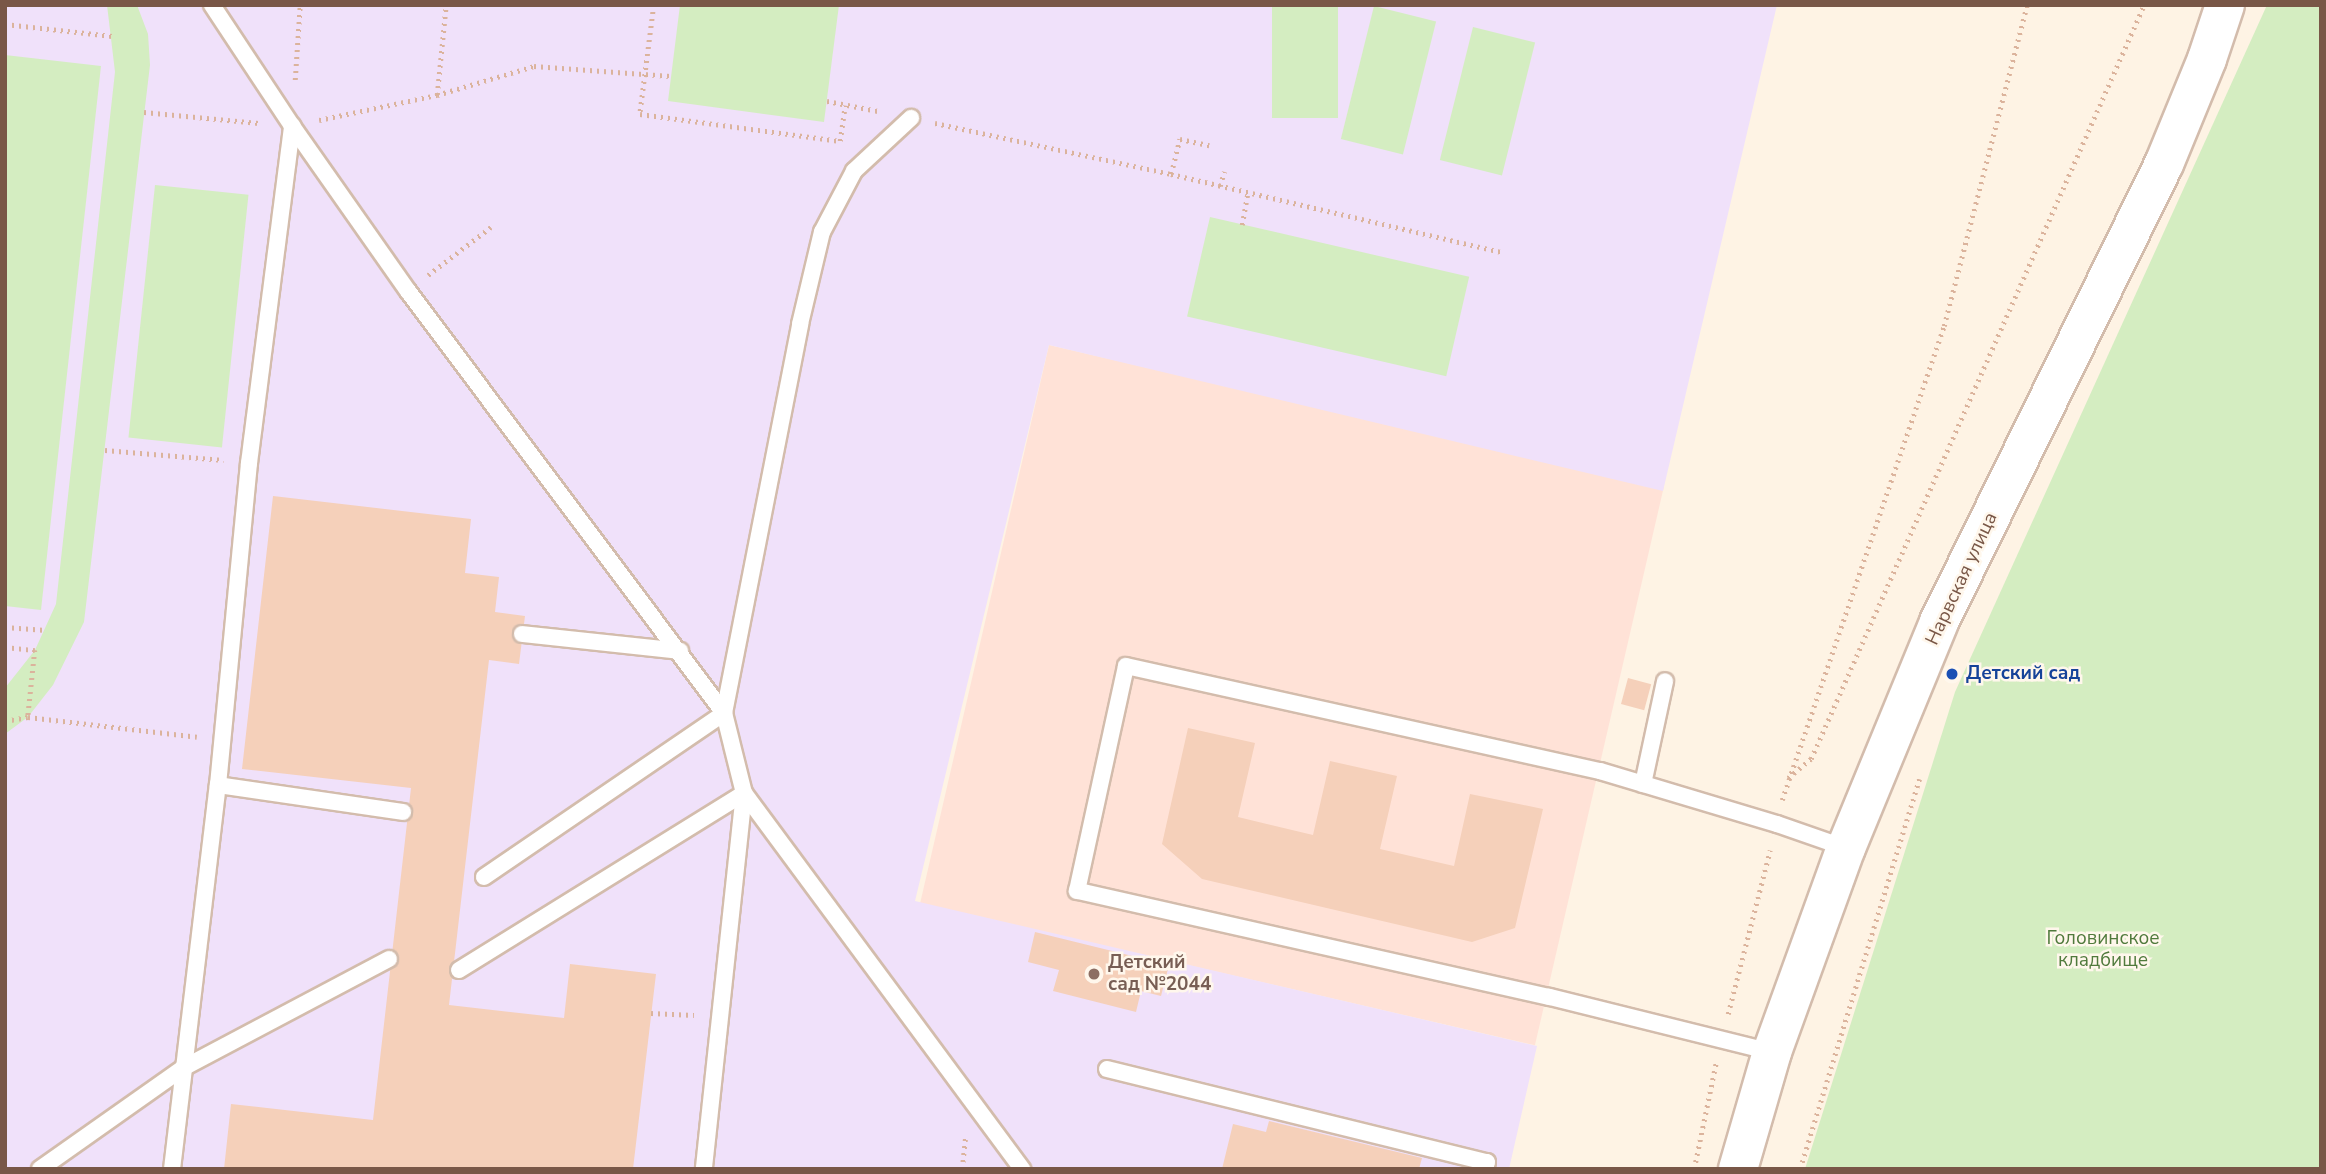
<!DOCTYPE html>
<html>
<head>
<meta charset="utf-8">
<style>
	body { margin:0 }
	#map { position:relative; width:2326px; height:1174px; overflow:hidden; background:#fef3e4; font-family:"Nunito Sans",sans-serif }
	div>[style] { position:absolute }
	.commercial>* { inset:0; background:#ffe2d7; transform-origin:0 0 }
	.education>* { inset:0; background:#f0e1fa }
	.green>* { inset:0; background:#d4edc1; transform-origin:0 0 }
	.building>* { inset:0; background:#f5d0ba; transform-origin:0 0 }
	.path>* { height:4.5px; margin-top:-2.25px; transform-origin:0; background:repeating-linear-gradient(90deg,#dbb39c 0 2px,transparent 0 7px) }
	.roads { filter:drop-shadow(2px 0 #d3bcac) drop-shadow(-2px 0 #d3bcac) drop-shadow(0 2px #d3bcac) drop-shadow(0 -2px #d3bcac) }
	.lane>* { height:16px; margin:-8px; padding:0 8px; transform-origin:8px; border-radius:8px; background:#fff }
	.secondary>* { height:38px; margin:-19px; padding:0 19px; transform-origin:19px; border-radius:19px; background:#fff }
	.dots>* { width:19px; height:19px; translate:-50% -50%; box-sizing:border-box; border:4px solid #fff7ec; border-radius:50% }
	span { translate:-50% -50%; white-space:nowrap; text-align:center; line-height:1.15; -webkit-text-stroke:5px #fff7ec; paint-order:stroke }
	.street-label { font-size:19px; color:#795747 }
	.transit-label { font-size:19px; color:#164399; font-weight:700 }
	.left { translate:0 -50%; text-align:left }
	.park-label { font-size:19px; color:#507a3c }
	.education-label { font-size:19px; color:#785e54; font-weight:700 }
	.frame { position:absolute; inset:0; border:7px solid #795747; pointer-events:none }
</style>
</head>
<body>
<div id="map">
	<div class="commercial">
		<i style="left:1049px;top:345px;width:631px;height:573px;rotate:13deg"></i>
	</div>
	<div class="education">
		<i style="clip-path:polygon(5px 5px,1777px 5px,1663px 491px,1049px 345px,915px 901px,1537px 1046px,1509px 1169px,5px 1169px)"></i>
	</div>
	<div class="green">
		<i style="clip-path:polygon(107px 5px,137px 5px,148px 34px,150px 65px,84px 622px,53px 685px,28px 717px,5px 734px,5px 688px,35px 650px,56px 604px,115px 72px)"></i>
		<i style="clip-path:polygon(680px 5px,839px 5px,824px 122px,668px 101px)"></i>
		<i style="left:1272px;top:5px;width:66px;height:113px"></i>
		<i style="clip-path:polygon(2267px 5px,2321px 5px,2321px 1169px,1805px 1169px,1955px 692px)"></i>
		<i style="left:1374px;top:6px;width:64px;height:137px;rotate:14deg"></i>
		<i style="left:1473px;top:27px;width:64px;height:137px;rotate:14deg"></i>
		<i style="clip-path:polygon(5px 55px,101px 66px,41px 610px,5px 606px)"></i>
		<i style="left:155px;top:185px;width:94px;height:254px;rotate:6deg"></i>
		<i style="left:1210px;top:217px;width:266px;height:102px;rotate:13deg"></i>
	</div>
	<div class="building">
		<i style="clip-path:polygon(273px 496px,471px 519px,465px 573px,499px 577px,495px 612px,525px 616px,519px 664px,489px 660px,449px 1005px,564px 1018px,570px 964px,656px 974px,633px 1169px,224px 1169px,231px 1104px,373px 1120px,411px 788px,242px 769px)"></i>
		<i style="left:1628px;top:678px;width:24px;height:27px;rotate:15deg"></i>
		<i style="clip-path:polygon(1188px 728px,1255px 743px,1238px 817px,1313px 835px,1330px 761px,1397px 776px,1380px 849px,1454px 866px,1470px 794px,1543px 809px,1515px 928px,1472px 942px,1202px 879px,1162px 844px)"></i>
		<i style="clip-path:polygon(1035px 932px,1169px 965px,1161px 996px,1141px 991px,1136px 1012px,1053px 991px,1059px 970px,1028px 962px)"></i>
		<i style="clip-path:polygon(1269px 1121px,1422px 1158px,1419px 1169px,1222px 1169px,1233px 1124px,1266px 1132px)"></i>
	</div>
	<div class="path">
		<i style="left:654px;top:5px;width:110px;rotate:97.3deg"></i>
		<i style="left:640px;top:114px;width:202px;rotate:7.7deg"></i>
		<i style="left:840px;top:141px;width:36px;rotate:-82deg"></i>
		<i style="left:5px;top:24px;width:108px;rotate:6.4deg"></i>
		<i style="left:295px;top:80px;width:75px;rotate:-86.2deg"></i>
		<i style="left:437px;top:95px;width:90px;rotate:-84.3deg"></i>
		<i style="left:827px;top:101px;width:52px;rotate:11.1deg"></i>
		<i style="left:144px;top:112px;width:115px;rotate:5.5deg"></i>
		<i style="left:319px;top:120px;width:121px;rotate:-12deg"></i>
		<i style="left:437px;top:95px;width:101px;rotate:-16.6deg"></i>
		<i style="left:534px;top:66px;width:137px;rotate:4.2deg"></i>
		<i style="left:935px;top:123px;width:241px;rotate:12.2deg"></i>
		<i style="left:1171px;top:174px;width:342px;rotate:13.3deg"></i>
		<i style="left:1171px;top:174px;width:36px;rotate:-76deg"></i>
		<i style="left:1180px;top:139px;width:30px;rotate:12deg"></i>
		<i style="left:1220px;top:186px;width:15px;rotate:-74deg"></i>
		<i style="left:1242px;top:225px;width:34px;rotate:-80deg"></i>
		<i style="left:428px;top:275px;width:79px;rotate:-37.3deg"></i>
		<i style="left:105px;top:450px;width:119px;rotate:4.8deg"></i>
		<i style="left:5px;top:627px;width:41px;rotate:4.2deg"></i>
		<i style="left:5px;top:647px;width:30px;rotate:6deg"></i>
		<i style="left:35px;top:650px;width:67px;rotate:96deg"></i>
		<i style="left:5px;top:721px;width:23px;rotate:-10deg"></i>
		<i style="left:28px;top:717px;width:170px;rotate:6.7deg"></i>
		<i style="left:1788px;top:778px;width:30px;rotate:-40deg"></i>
		<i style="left:1811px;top:759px;width:824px;rotate:-66.17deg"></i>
		<i style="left:1782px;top:800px;width:501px;rotate:-71.13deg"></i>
		<i style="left:1944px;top:326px;width:332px;rotate:-75.5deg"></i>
		<i style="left:651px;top:1013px;width:43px;rotate:2.7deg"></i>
		<i style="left:1728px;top:1014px;width:169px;rotate:-75.6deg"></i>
		<i style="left:962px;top:1169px;width:31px;rotate:-84deg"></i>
		<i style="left:1694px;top:1169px;width:108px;rotate:-78.3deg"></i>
		<i style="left:1800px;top:1169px;width:408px;rotate:-73deg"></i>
	</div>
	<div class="roads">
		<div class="lane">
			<i style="left:212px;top:5px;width:145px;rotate:56.5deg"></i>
			<i style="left:522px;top:634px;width:159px;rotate:6.1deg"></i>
			<i style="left:1643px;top:784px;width:105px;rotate:-77.9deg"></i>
			<i style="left:218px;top:785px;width:187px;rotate:8.3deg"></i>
			<i style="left:484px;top:877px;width:291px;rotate:-34.3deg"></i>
			<i style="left:724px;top:713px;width:396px;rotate:-78.9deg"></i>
			<i style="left:800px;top:324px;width:95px;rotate:-76.6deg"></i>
			<i style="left:822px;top:232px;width:69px;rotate:-62.3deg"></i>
			<i style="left:854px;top:171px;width:78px;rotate:-42.9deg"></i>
			<i style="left:459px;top:970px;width:335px;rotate:-31.8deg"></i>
			<i style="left:744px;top:793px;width:378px;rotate:96.1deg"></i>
			<i style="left:1772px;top:1052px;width:230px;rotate:-166.1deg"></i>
			<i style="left:1549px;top:997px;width:484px;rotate:-167.3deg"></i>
			<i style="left:1077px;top:891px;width:230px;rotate:-77.7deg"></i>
			<i style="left:1126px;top:666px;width:485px;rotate:12.5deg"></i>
			<i style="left:1600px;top:771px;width:185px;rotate:16.7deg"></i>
			<i style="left:1777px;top:824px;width:73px;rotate:19.2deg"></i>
			<i style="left:1107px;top:1069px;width:391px;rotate:13.8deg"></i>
			<i style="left:1487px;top:1162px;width:7px;rotate:106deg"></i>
			<i style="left:40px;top:1169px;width:175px;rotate:-35.2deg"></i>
			<i style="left:183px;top:1068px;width:233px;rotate:-27.9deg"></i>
			<i style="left:172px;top:1169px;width:387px;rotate:-83.2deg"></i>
			<i style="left:218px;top:785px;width:323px;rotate:-84.5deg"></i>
			<i style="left:249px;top:463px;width:340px;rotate:-82.7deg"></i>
			<i style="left:292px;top:126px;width:202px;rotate:54.9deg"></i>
			<i style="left:408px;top:291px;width:527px;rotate:53.17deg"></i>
			<i style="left:724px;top:713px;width:82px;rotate:76deg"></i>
			<i style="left:744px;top:793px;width:468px;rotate:53.5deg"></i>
		</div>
		<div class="secondary">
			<i style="left:1738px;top:1169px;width:122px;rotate:-73.8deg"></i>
			<i style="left:1772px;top:1052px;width:217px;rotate:-70.1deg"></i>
			<i style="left:1846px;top:848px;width:244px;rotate:-67.6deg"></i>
			<i style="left:1939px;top:622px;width:510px;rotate:-63.84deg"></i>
			<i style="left:2164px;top:164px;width:113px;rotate:-67.7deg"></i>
			<i style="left:2207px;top:59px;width:57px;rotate:-71.6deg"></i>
		</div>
	</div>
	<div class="dots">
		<i style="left:1952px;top:674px;background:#1a4fb4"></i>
		<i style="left:1094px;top:974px;background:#8d6e63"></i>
	</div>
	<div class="street-label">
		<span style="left:1962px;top:579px;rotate:-65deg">Нарвская улица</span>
	</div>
	<div class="transit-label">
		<span class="left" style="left:1966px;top:674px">Детский сад</span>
	</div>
	<div class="park-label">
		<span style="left:2103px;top:950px">Головинское<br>кладбище</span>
	</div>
	<div class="education-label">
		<span class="left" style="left:1108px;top:974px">Детский<br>сад №2044</span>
	</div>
	<div class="frame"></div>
</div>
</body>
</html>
